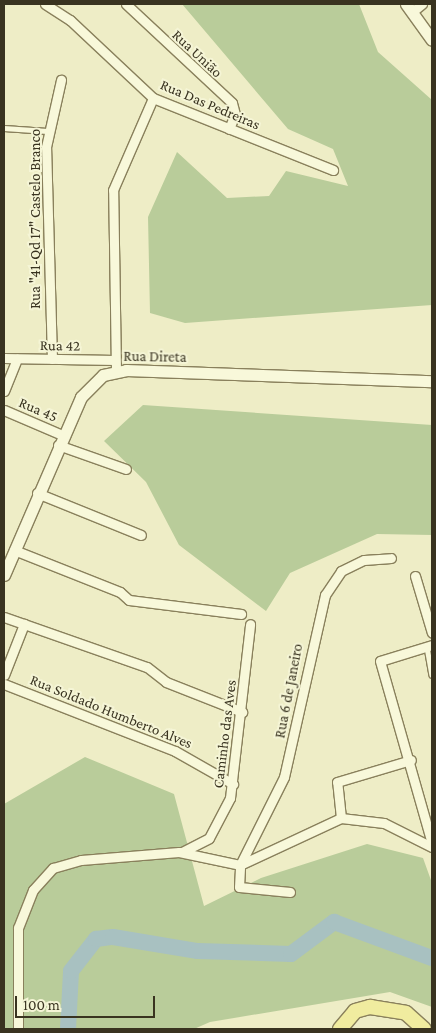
<!DOCTYPE html>
<html>
<head>
<meta charset="utf-8">
<style>
	body { margin:0 }
	#map { position:relative; width:436px; height:1033px; overflow:hidden; background:#eeedc6; font-family:"Crimson Pro",serif }
	div>[style] { position:absolute }
	.green>* { inset:0; background:#b9cc9a }
	.river>* { height:16px; margin:-8px; padding:0 8px; transform-origin:8px; border-radius:8px; background:#a8c1c1 }
	.roads { filter:drop-shadow(1px 0 #89805c) drop-shadow(-1px 0 #89805c) drop-shadow(0 1px #89805c) drop-shadow(0 -1px #89805c) }
	.lane>* { height:4.5px; margin:-2.25px; padding:0 2.25px; transform-origin:2.25px; border-radius:2.25px; background:#f8f8da }
	.street>* { height:9px; margin:-4.5px; padding:0 4.5px; transform-origin:4.5px; border-radius:4.5px; background:#f8f8da }
	.secondary>* { height:11px; margin:-5.5px; padding:0 5.5px; transform-origin:5.5px; border-radius:5.5px; background:#f8f8da }
	.primary>* { height:14px; margin:-7px; padding:0 7px; transform-origin:7px; border-radius:7px; background:#f0ec9f }
	span { translate:-50% -50%; white-space:nowrap; text-align:center; line-height:1.15; -webkit-text-stroke:4px #f5f5d6; paint-order:stroke }
	.street-label { font-size:15px; color:#393320 }
	.frame { position:absolute; inset:0; border:5px solid #393320; pointer-events:none }
	.scale { position:absolute; left:15px; top:996px; width:140px; height:22px; box-sizing:border-box; border:2px solid #393320; border-top:0; padding-left:6px; font-size:15px; line-height:18px; white-space:nowrap; color:#393320; -webkit-text-stroke:4px #f5f5d6; paint-order:stroke }
</style>
</head>
<body>
<div id="map">
	<div class="green">
		<i style="clip-path:polygon(182px 4px,359px 4px,378px 52px,432px 100px,432px 305px,185px 323px,150px 313px,148px 217px,177px 152px,227px 198px,269px 196px,286px 171px,348px 186px,333px 149px,288px 129px)"></i>
		<i style="clip-path:polygon(143px 405px,432px 425px,432px 535px,377px 534px,290px 573px,266px 611px,179px 545px,146px 482px,104px 441px)"></i>
		<i style="clip-path:polygon(85px 757px,174px 794px,204px 906px,261px 878px,367px 844px,423px 858px,432px 883px,432px 1007px,390px 992px,210px 1022px,194px 1029px,4px 1029px,4px 804px)"></i>
	</div>
	<div class="river">
		<i style="left:68px;top:1029px;width:58px;rotate:-87deg"></i>
		<i style="left:71px;top:971px;width:41px;rotate:-52deg"></i>
		<i style="left:96px;top:939px;width:17px;rotate:-7deg"></i>
		<i style="left:113px;top:937px;width:86px;rotate:9.4deg"></i>
		<i style="left:198px;top:951px;width:93px;rotate:1.8deg"></i>
		<i style="left:291px;top:954px;width:54px;rotate:-36.7deg"></i>
		<i style="left:334px;top:922px;width:104px;rotate:20.2deg"></i>
	</div>
	<div class="roads">
		<div class="lane">
			<i style="left:4px;top:128px;width:43px;rotate:4deg"></i>
			<i style="left:427px;top:647px;width:28px;rotate:80deg"></i>
		</div>
		<div class="street">
			<i style="left:45px;top:4px;width:30px;rotate:33deg"></i>
			<i style="left:70px;top:20px;width:114px;rotate:43.2deg"></i>
			<i style="left:153px;top:98px;width:194px;rotate:21.8deg"></i>
			<i style="left:126px;top:4px;width:145px;rotate:43deg"></i>
			<i style="left:232px;top:103px;width:11px;rotate:75deg"></i>
			<i style="left:235px;top:114px;width:16px;rotate:112deg"></i>
			<i style="left:412px;top:12px;width:13px;rotate:-39deg"></i>
			<i style="left:4px;top:358px;width:111px;rotate:1deg"></i>
			<i style="left:52px;top:359px;width:212px;rotate:-91.6deg"></i>
			<i style="left:46px;top:147px;width:69px;rotate:-77.4deg"></i>
			<i style="left:116px;top:371px;width:181px;rotate:-90.9deg"></i>
			<i style="left:113px;top:190px;width:100px;rotate:-66.5deg"></i>
			<i style="left:4px;top:391px;width:35px;rotate:-68deg"></i>
			<i style="left:4px;top:410px;width:63px;rotate:23.3deg"></i>
			<i style="left:58px;top:445px;width:72px;rotate:19.4deg"></i>
			<i style="left:37px;top:493px;width:112px;rotate:22deg"></i>
			<i style="left:14px;top:550px;width:114px;rotate:21.6deg"></i>
			<i style="left:120px;top:592px;width:12px;rotate:42deg"></i>
			<i style="left:129px;top:600px;width:113px;rotate:7.1deg"></i>
			<i style="left:415px;top:576px;width:59px;rotate:73.4deg"></i>
			<i style="left:4px;top:617px;width:151px;rotate:19.3deg"></i>
			<i style="left:147px;top:667px;width:24px;rotate:38deg"></i>
			<i style="left:166px;top:682px;width:82px;rotate:21.5deg"></i>
			<i style="left:432px;top:645px;width:54px;rotate:162.9deg"></i>
			<i style="left:380px;top:661px;width:190px;rotate:74.1deg"></i>
			<i style="left:4px;top:675px;width:55px;rotate:-68.6deg"></i>
			<i style="left:4px;top:684px;width:184px;rotate:21.4deg"></i>
			<i style="left:175px;top:751px;width:67px;rotate:29.6deg"></i>
			<i style="left:341px;top:818px;width:36px;rotate:-96deg"></i>
			<i style="left:337px;top:782px;width:77px;rotate:-16.6deg"></i>
			<i style="left:182px;top:852px;width:30px;rotate:-27deg"></i>
			<i style="left:209px;top:838px;width:45px;rotate:-62.3deg"></i>
			<i style="left:230px;top:798px;width:175px;rotate:-83.4deg"></i>
			<i style="left:290px;top:892px;width:51px;rotate:-174.4deg"></i>
			<i style="left:239px;top:887px;width:22px;rotate:-87deg"></i>
			<i style="left:240px;top:865px;width:98px;rotate:-63.4deg"></i>
			<i style="left:284px;top:777px;width:187px;rotate:-77.3deg"></i>
			<i style="left:325px;top:595px;width:29px;rotate:-56deg"></i>
			<i style="left:341px;top:571px;width:25px;rotate:-26deg"></i>
			<i style="left:364px;top:560px;width:27px;rotate:-4deg"></i>
			<i style="left:18px;top:1029px;width:101px;rotate:-90deg"></i>
			<i style="left:18px;top:928px;width:41px;rotate:-68.5deg"></i>
			<i style="left:33px;top:890px;width:30px;rotate:-48deg"></i>
			<i style="left:53px;top:868px;width:29px;rotate:-16deg"></i>
			<i style="left:81px;top:860px;width:98px;rotate:-4.7deg"></i>
			<i style="left:179px;top:852px;width:62px;rotate:12deg"></i>
			<i style="left:240px;top:865px;width:111px;rotate:-25deg"></i>
			<i style="left:341px;top:818px;width:43px;rotate:6.6deg"></i>
			<i style="left:384px;top:823px;width:54px;rotate:26.6deg"></i>
		</div>
		<div class="secondary">
			<i style="left:406px;top:4px;width:44px;rotate:54.2deg"></i>
			<i style="left:4px;top:575px;width:194px;rotate:-66.6deg"></i>
			<i style="left:81px;top:397px;width:31px;rotate:-45deg"></i>
			<i style="left:103px;top:375px;width:24px;rotate:-12deg"></i>
			<i style="left:126px;top:370px;width:306px;rotate:2.1deg"></i>
		</div>
		<div class="primary">
			<i style="left:340px;top:1029px;width:23px;rotate:-50deg"></i>
			<i style="left:355px;top:1011px;width:16px;rotate:-15deg"></i>
			<i style="left:370px;top:1007px;width:36px;rotate:9deg"></i>
			<i style="left:406px;top:1013px;width:24px;rotate:42deg"></i>
		</div>
	</div>
	<div class="street-label">
		<span style="left:197px;top:54px;rotate:43deg">Rua União</span>
		<span style="left:210px;top:105px;rotate:23deg">Rua Das Pedreiras</span>
		<span style="left:36px;top:219px;rotate:-90deg">Rua "41-Qd 17" Castelo Branco</span>
		<span style="left:60px;top:346px;rotate:1deg">Rua 42</span>
		<span style="left:155px;top:357px;rotate:1deg">Rua Direta</span>
		<span style="left:38px;top:410px;rotate:23deg">Rua 45</span>
		<span style="left:289px;top:691px;rotate:-79deg">Rua 6 de Janeiro</span>
		<span style="left:111px;top:712px;rotate:22deg">Rua Soldado Humberto Alves</span>
		<span style="left:225px;top:734px;rotate:-83deg">Caminho das Aves</span>
	</div>
	<div class="frame"></div>
	<div class="scale">100 m</div>
</div>
</body>
</html>
